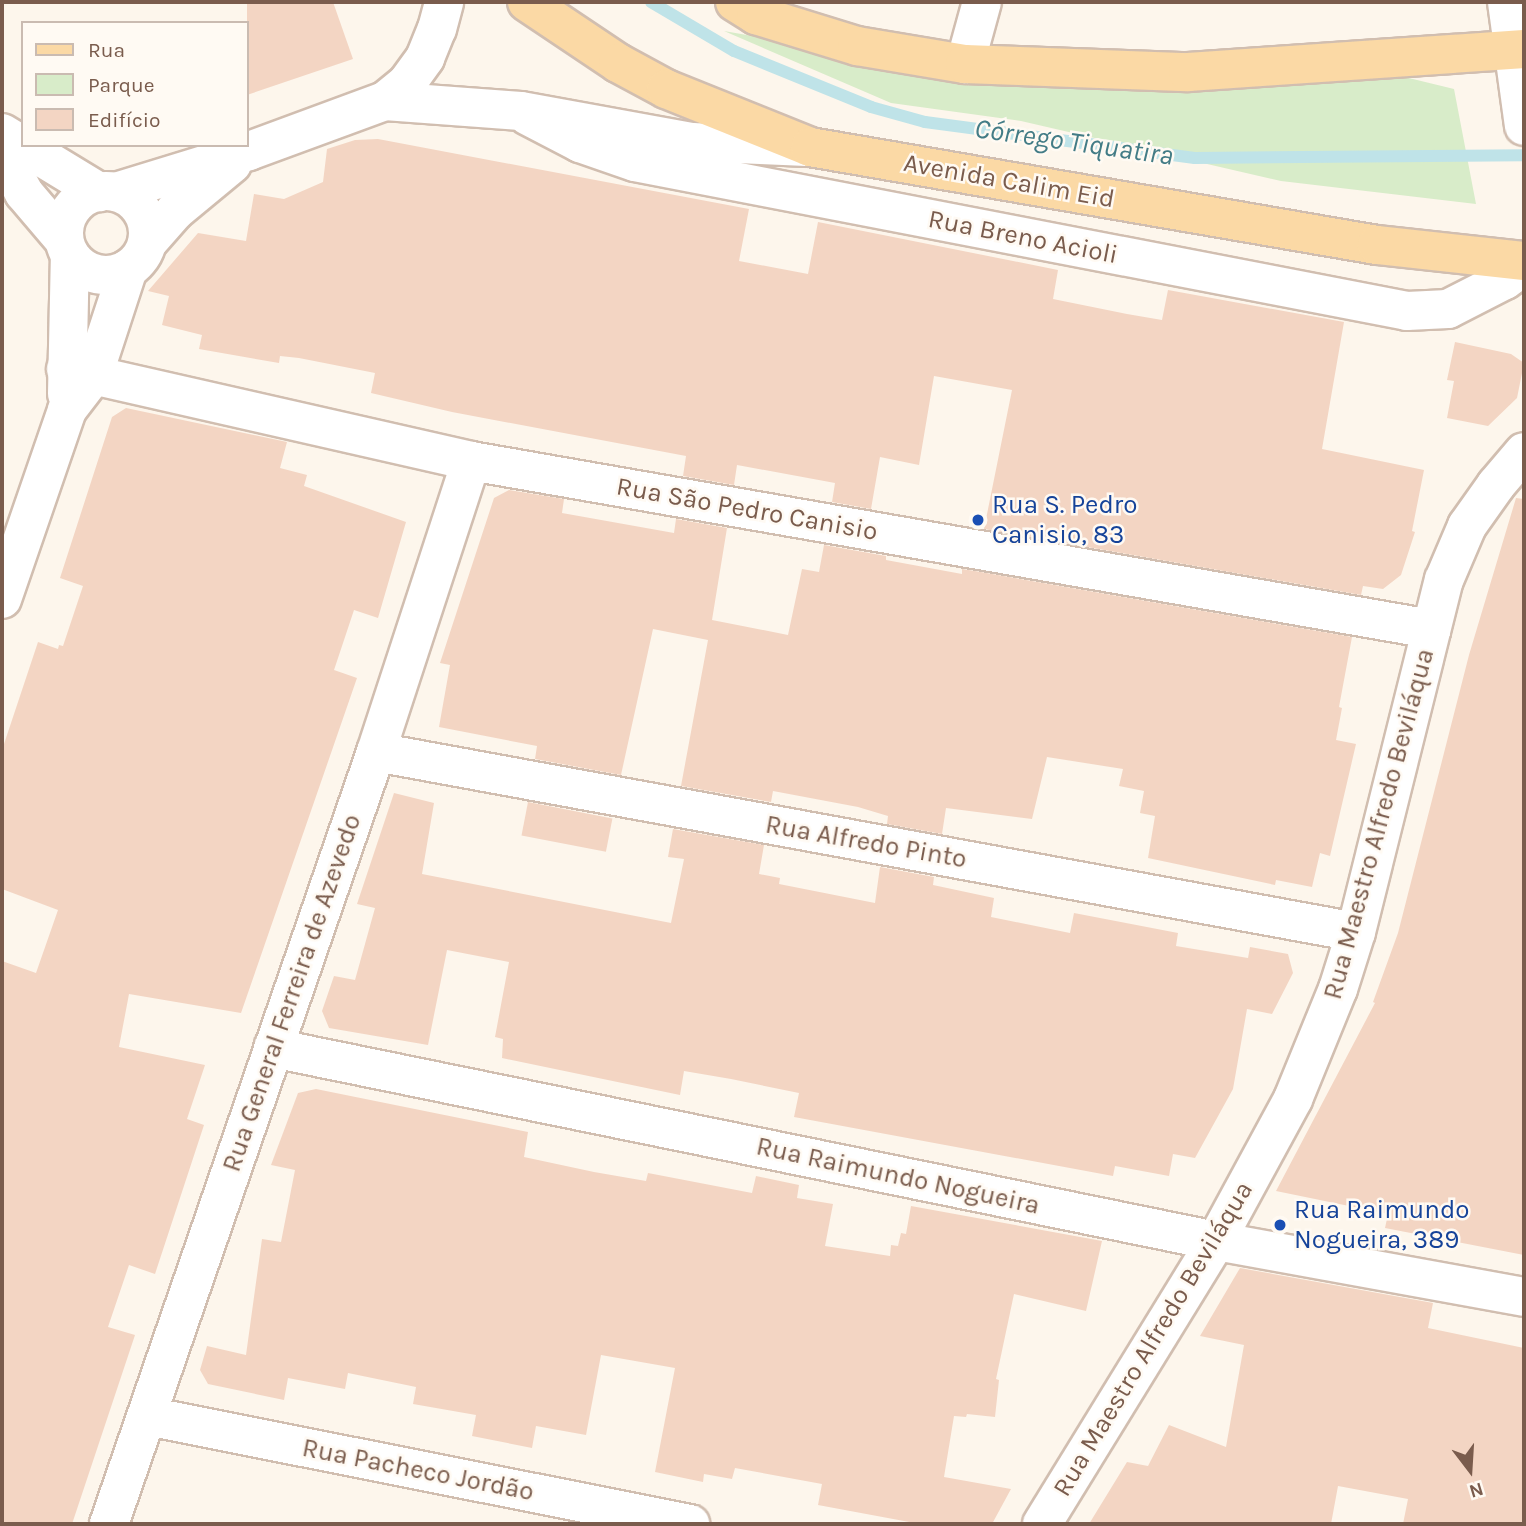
<!DOCTYPE html>
<html>
<head>
<meta charset="utf-8">
<style>
	body { margin:0 }
	#map { position:relative; width:1526px; height:1526px; overflow:hidden; background:#fdf6ec; font-family:Karla,sans-serif }
	div>[style] { position:absolute }
	.green>* { inset:0; background:#d8ecc9 }
	.stream>* { height:12px; margin:-6px; padding:0 6px; transform-origin:6px; border-radius:6px; background:#bfe3e8 }
	.building>* { inset:0; background:#f3d5c3; transform-origin:0 0 }
	.roads { filter:drop-shadow(2px 0 #d1beb0) drop-shadow(-2px 0 #d1beb0) drop-shadow(0 2px #d1beb0) drop-shadow(0 -2px #d1beb0) }
	.street>* { height:38px; margin:-19px; padding:0 19px; transform-origin:19px; border-radius:19px; background:#fff }
	.secondary>* { height:38px; margin:-19px; padding:0 19px; transform-origin:19px; border-radius:19px; background:#fff }
	.secondary>.ring { margin:-19px; padding:0; box-sizing:content-box; background:none; border:38px solid #fff; border-radius:50% }
	.primary>* { height:38px; margin:-19px; padding:0 19px; transform-origin:19px; border-radius:19px; background:#fbd9a5 }
	.dots>* { width:19px; height:19px; translate:-50% -50%; box-sizing:border-box; border:4px solid #fffaf3; border-radius:50% }
	span { translate:-50% -50%; white-space:nowrap; text-align:center; line-height:1.15; -webkit-text-stroke:5px #fffaf3; paint-order:stroke }
	.street-label { font-size:26px; color:#7a5c4d }
	.transit-label { font-size:26px; color:#164399 }
	.left { translate:0 -50%; text-align:left }
	.water-label { font-size:28px; color:#437c86; font-style:italic }
	.frame { position:absolute; inset:0; border:4px solid #7a5c4d; pointer-events:none }
	.legend { position:absolute; left:21px; top:21px; width:228px; height:126px; box-sizing:border-box; background:#fffaf3; border:2px solid #cabbb1; margin:0; padding:9px 12px; list-style:none; font-size:21px; color:#7a5c4d }
	.legend li { display:flex; align-items:center; gap:14px; height:35px }
	.legend b { width:35px; border:2px solid #cabbb1 }
	.north { position:absolute; left:1435px; top:1435px; width:70px; height:70px; -webkit-text-stroke:5px #fffaf3; paint-order:stroke; rotate:163deg; font-size:19px; font-weight:700; line-height:28px; text-align:center; color:#7a5c4d }
	.north::after { content:''; display:block; margin:auto; width:24px; height:32px; background:#7a5c4d; clip-path:polygon(50% 0,100% 100%,50% 72%,0 100%) }
</style>
</head>
<body>
<div id="map">
	<div class="green">
		<i style="clip-path:polygon(724px 31px,1022px 83px,1129px 89px,1380px 71px,1454px 89px,1476px 204px,1281px 181px,1021px 121px,891px 103px)"></i>
	</div>
	<div class="stream">
		<i style="left:651px;top:2px;width:96px;rotate:30.6deg"></i>
		<i style="left:734px;top:51px;width:148px;rotate:22.2deg"></i>
		<i style="left:871px;top:107px;width:56px;rotate:15.5deg"></i>
		<i style="left:925px;top:122px;width:272px;rotate:7.6deg"></i>
		<i style="left:1195px;top:158px;width:329px;rotate:-0.5deg"></i>
	</div>
	<div class="building">
		<i style="clip-path:polygon(247px 2px,333px 2px,353px 59px,247px 95px)"></i>
		<i style="clip-path:polygon(378px 139px,749px 209px,739px 261px,808px 274px,818px 222px,1058px 270px,1053px 299px,1127px 314px,1162px 320px,1168px 290px,1344px 322px,1322px 449px,1424px 470px,1412px 531px,1415px 532px,1401px 575px,1383px 589px,1363px 586px,1361px 595px,984px 529px,1012px 390px,934px 376px,919px 465px,880px 457px,871px 509px,832px 502px,835px 483px,737px 465px,734px 485px,683px 476px,686px 456px,452px 412px,371px 393px,375px 373px,299px 358px,280px 356px,279px 363px,199px 349px,202px 335px,162px 325px,169px 296px,148px 291px,198px 233px,246px 241px,254px 194px,284px 199px,323px 182px,327px 149px,355px 140px)"></i>
		<i style="clip-path:polygon(1455px 342px,1511px 354px,1524px 363px,1517px 398px,1488px 426px,1447px 418px,1454px 381px,1447px 380px)"></i>
		<i style="clip-path:polygon(126px 408px,287px 442px,280px 468px,307px 475px,304px 486px,406px 522px,378px 618px,354px 610px,334px 670px,357px 678px,241px 1013px,129px 994px,119px 1047px,205px 1065px,187px 1119px,204px 1125px,155px 1274px,129px 1265px,108px 1327px,135px 1335px,72px 1524px,2px 1524px,2px 961px,36px 973px,58px 910px,2px 889px,2px 750px,38px 642px,58px 649px,59px 645px,63px 646px,83px 586px,60px 578px,112px 417px)"></i>
		<i style="clip-path:polygon(509px 490px,564px 499px,562px 513px,674px 533px,676px 519px,727px 528px,712px 620px,788px 635px,802px 569px,819px 572px,824px 545px,886px 556px,886px 560px,962px 574px,962px 569px,975px 571px,1352px 637px,1339px 707px,1342px 708px,1336px 740px,1356px 744px,1330px 856px,1320px 853px,1312px 887px,1276px 880px,1275px 885px,1148px 858px,1155px 816px,1140px 813px,1144px 791px,1119px 786px,1123px 769px,1047px 757px,1032px 819px,946px 808px,942px 834px,887px 824px,888px 816px,858px 807px,773px 791px,771px 802px,681px 786px,708px 640px,653px 629px,621px 775px,535px 759px,537px 746px,439px 727px,450px 665px,440px 663px,494px 498px)"></i>
		<i style="clip-path:polygon(1516px 498px,1524px 499px,1524px 1255px,1385px 1228px,1388px 1214px,1276px 1191px,1375px 1003px,1373px 1002px,1398px 933px,1469px 655px)"></i>
		<i style="clip-path:polygon(394px 793px,434px 803px,422px 874px,671px 923px,684px 859px,668px 857px,673px 829px,764px 845px,759px 874px,780px 878px,779px 884px,875px 903px,880px 867px,934px 877px,933px 885px,994px 898px,991px 917px,1070px 933px,1074px 913px,1178px 933px,1176px 946px,1248px 958px,1250px 947px,1288px 954px,1293px 973px,1272px 1014px,1247px 1009px,1233px 1089px,1195px 1158px,1173px 1154px,1169px 1176px,1115px 1166px,1113px 1176px,794px 1117px,799px 1093px,731px 1079px,684px 1071px,680px 1095px,502px 1058px,503px 1039px,495px 1037px,509px 962px,447px 950px,428px 1045px,329px 1028px,322px 1011px,334px 976px,355px 980px,375px 908px,357px 904px)"></i>
		<i style="left:528px;top:802px;width:86px;height:34px;rotate:11deg"></i>
		<i style="clip-path:polygon(316px 1089px,528px 1132px,524px 1157px,594px 1172px,646px 1181px,648px 1173px,752px 1193px,756px 1176px,799px 1185px,797px 1198px,833px 1204px,825px 1246px,890px 1256px,891px 1245px,898px 1246px,901px 1233px,906px 1234px,911px 1206px,1102px 1241px,1086px 1311px,1014px 1294px,996px 1379px,999px 1380px,995px 1417px,967px 1414px,966px 1417px,954px 1416px,944px 1477px,1011px 1489px,992px 1524px,920px 1524px,818px 1505px,822px 1484px,735px 1468px,732px 1479px,704px 1474px,703px 1482px,655px 1472px,675px 1368px,601px 1355px,586px 1435px,536px 1426px,532px 1448px,472px 1436px,476px 1415px,413px 1404px,416px 1387px,348px 1373px,345px 1389px,288px 1378px,284px 1400px,208px 1384px,200px 1370px,207px 1346px,246px 1355px,262px 1239px,281px 1242px,295px 1170px,271px 1165px,298px 1093px)"></i>
		<i style="clip-path:polygon(1240px 1268px,1433px 1303px,1428px 1328px,1524px 1348px,1524px 1524px,1403px 1524px,1408px 1499px,1338px 1486px,1331px 1524px,1089px 1524px,1127px 1462px,1148px 1466px,1169px 1425px,1226px 1447px,1244px 1345px,1200px 1336px)"></i>
	</div>
	<div class="roads">
		<div class="street">
			<i style="left:1507px;top:2px;width:125px;rotate:82.2deg"></i>
			<i style="left:965px;top:64px;width:64px;rotate:-74.7deg"></i>
			<i style="left:528px;top:116px;width:59px;rotate:27.4deg"></i>
			<i style="left:580px;top:143px;width:58px;rotate:19.1deg"></i>
			<i style="left:635px;top:162px;width:786px;rotate:10.92deg"></i>
			<i style="left:1407px;top:311px;width:41px;rotate:-2.8deg"></i>
			<i style="left:1448px;top:309px;width:64px;rotate:-27deg"></i>
			<i style="left:1505px;top:280px;width:24px;rotate:-36deg"></i>
			<i style="left:66px;top:369px;width:415px;rotate:12.8deg"></i>
			<i style="left:471px;top:461px;width:975px;rotate:9.93deg"></i>
			<i style="left:67px;top:394px;width:139px;rotate:-88.8deg"></i>
			<i style="left:2px;top:599px;width:200px;rotate:-71deg"></i>
			<i style="left:67px;top:410px;width:43px;rotate:-52.6deg"></i>
			<i style="left:93px;top:376px;width:113px;rotate:-71.9deg"></i>
			<i style="left:376px;top:752px;width:996px;rotate:10.41deg"></i>
			<i style="left:273px;top:1048px;width:963px;rotate:11.57deg"></i>
			<i style="left:1216px;top:1241px;width:313px;rotate:10.3deg"></i>
			<i style="left:147px;top:1416px;width:554px;rotate:11.25deg"></i>
			<i style="left:109px;top:1524px;width:817px;rotate:-70.92deg"></i>
			<i style="left:376px;top:752px;width:306px;rotate:-71.9deg"></i>
			<i style="left:1042px;top:1524px;width:332px;rotate:-58.4deg"></i>
			<i style="left:1216px;top:1241px;width:162px;rotate:-61.5deg"></i>
			<i style="left:1293px;top:1099px;width:119px;rotate:-67.8deg"></i>
			<i style="left:1338px;top:989px;width:60px;rotate:-72.5deg"></i>
			<i style="left:1356px;top:932px;width:363px;rotate:-76deg"></i>
			<i style="left:1444px;top:580px;width:59px;rotate:-66.9deg"></i>
			<i style="left:1467px;top:526px;width:50px;rotate:-54.7deg"></i>
			<i style="left:1496px;top:485px;width:43px;rotate:-49.7deg"></i>
		</div>
		<div class="secondary">
			<i style="left:385px;top:101px;width:136px;rotate:4.2deg"></i>
			<i style="left:521px;top:111px;width:173px;rotate:10.3deg"></i>
			<i style="left:691px;top:142px;width:116px;rotate:2.5deg"></i>
			<i style="left:2px;top:133px;width:114px;rotate:31.3deg"></i>
			<i style="left:2px;top:151px;width:47px;rotate:62.4deg"></i>
			<i style="left:24px;top:193px;width:62px;rotate:49.6deg"></i>
			<i class="ring" style="left:64px;top:191px;width:46px;height:46px"></i>
			<i style="left:116px;top:192px;width:139px;rotate:-17.1deg"></i>
			<i style="left:249px;top:151px;width:145px;rotate:-20.2deg"></i>
			<i style="left:385px;top:101px;width:28px;rotate:-39deg"></i>
			<i style="left:407px;top:83px;width:31px;rotate:-54deg"></i>
			<i style="left:425px;top:58px;width:31px;rotate:-68deg"></i>
			<i style="left:437px;top:29px;width:28px;rotate:-75deg"></i>
			<i style="left:147px;top:243px;width:43px;rotate:-48.8deg"></i>
			<i style="left:175px;top:211px;width:74px;rotate:-39.5deg"></i>
		</div>
		<div class="primary">
			<i style="left:527px;top:2px;width:110px;rotate:33.8deg"></i>
			<i style="left:618px;top:63px;width:55px;rotate:28.4deg"></i>
			<i style="left:666px;top:89px;width:155px;rotate:21.9deg"></i>
			<i style="left:810px;top:147px;width:575px;rotate:9.81deg"></i>
			<i style="left:1377px;top:245px;width:148px;rotate:6.2deg"></i>
			<i style="left:735px;top:2px;width:25px;rotate:32deg"></i>
			<i style="left:756px;top:15px;width:106px;rotate:17.1deg"></i>
			<i style="left:857px;top:46px;width:109px;rotate:9.5deg"></i>
			<i style="left:965px;top:64px;width:223px;rotate:2.1deg"></i>
			<i style="left:1188px;top:72px;width:337px;rotate:-3.9deg"></i>
		</div>
	</div>
	<div class="dots">
		<i style="left:978px;top:520px;background:#1a4fb4"></i>
		<i style="left:1280px;top:1225px;background:#1a4fb4"></i>
	</div>
	<div class="street-label">
		<span style="left:1009px;top:181px;rotate:10deg">Avenida Calim Eid</span>
		<span style="left:1023px;top:237px;rotate:11deg">Rua Breno Acioli</span>
		<span style="left:747px;top:509px;rotate:10deg">Rua São Pedro Canisio</span>
		<span style="left:1379px;top:824px;rotate:-75deg">Rua Maestro Alfredo Beviláqua</span>
		<span style="left:866px;top:842px;rotate:10deg">Rua Alfredo Pinto</span>
		<span style="left:292px;top:993px;rotate:-71deg">Rua General Ferreira de Azevedo</span>
		<span style="left:898px;top:1176px;rotate:12deg">Rua Raimundo Nogueira</span>
		<span style="left:1153px;top:1339px;rotate:-59deg">Rua Maestro Alfredo Beviláqua</span>
		<span style="left:418px;top:1470px;rotate:11deg">Rua Pacheco Jordão</span>
	</div>
	<div class="transit-label">
		<span class="left" style="left:992px;top:520px">Rua S. Pedro<br>Canisio, 83</span>
		<span class="left" style="left:1294px;top:1225px">Rua Raimundo<br>Nogueira, 389</span>
	</div>
	<div class="water-label">
		<span style="left:1074px;top:142px;rotate:8deg">Córrego Tiquatira</span>
	</div>
	<div class="frame"></div>
	<ul class="legend">
	<li><b style="height:9px;background:#fbd9a5"></b>Rua</li>
	<li><b style="height:19px;background:#d8ecc9"></b>Parque</li>
	<li><b style="height:19px;background:#f3d5c3"></b>Edifício</li>
	</ul>
	<div class="north">N</div>
</div>
</body>
</html>
